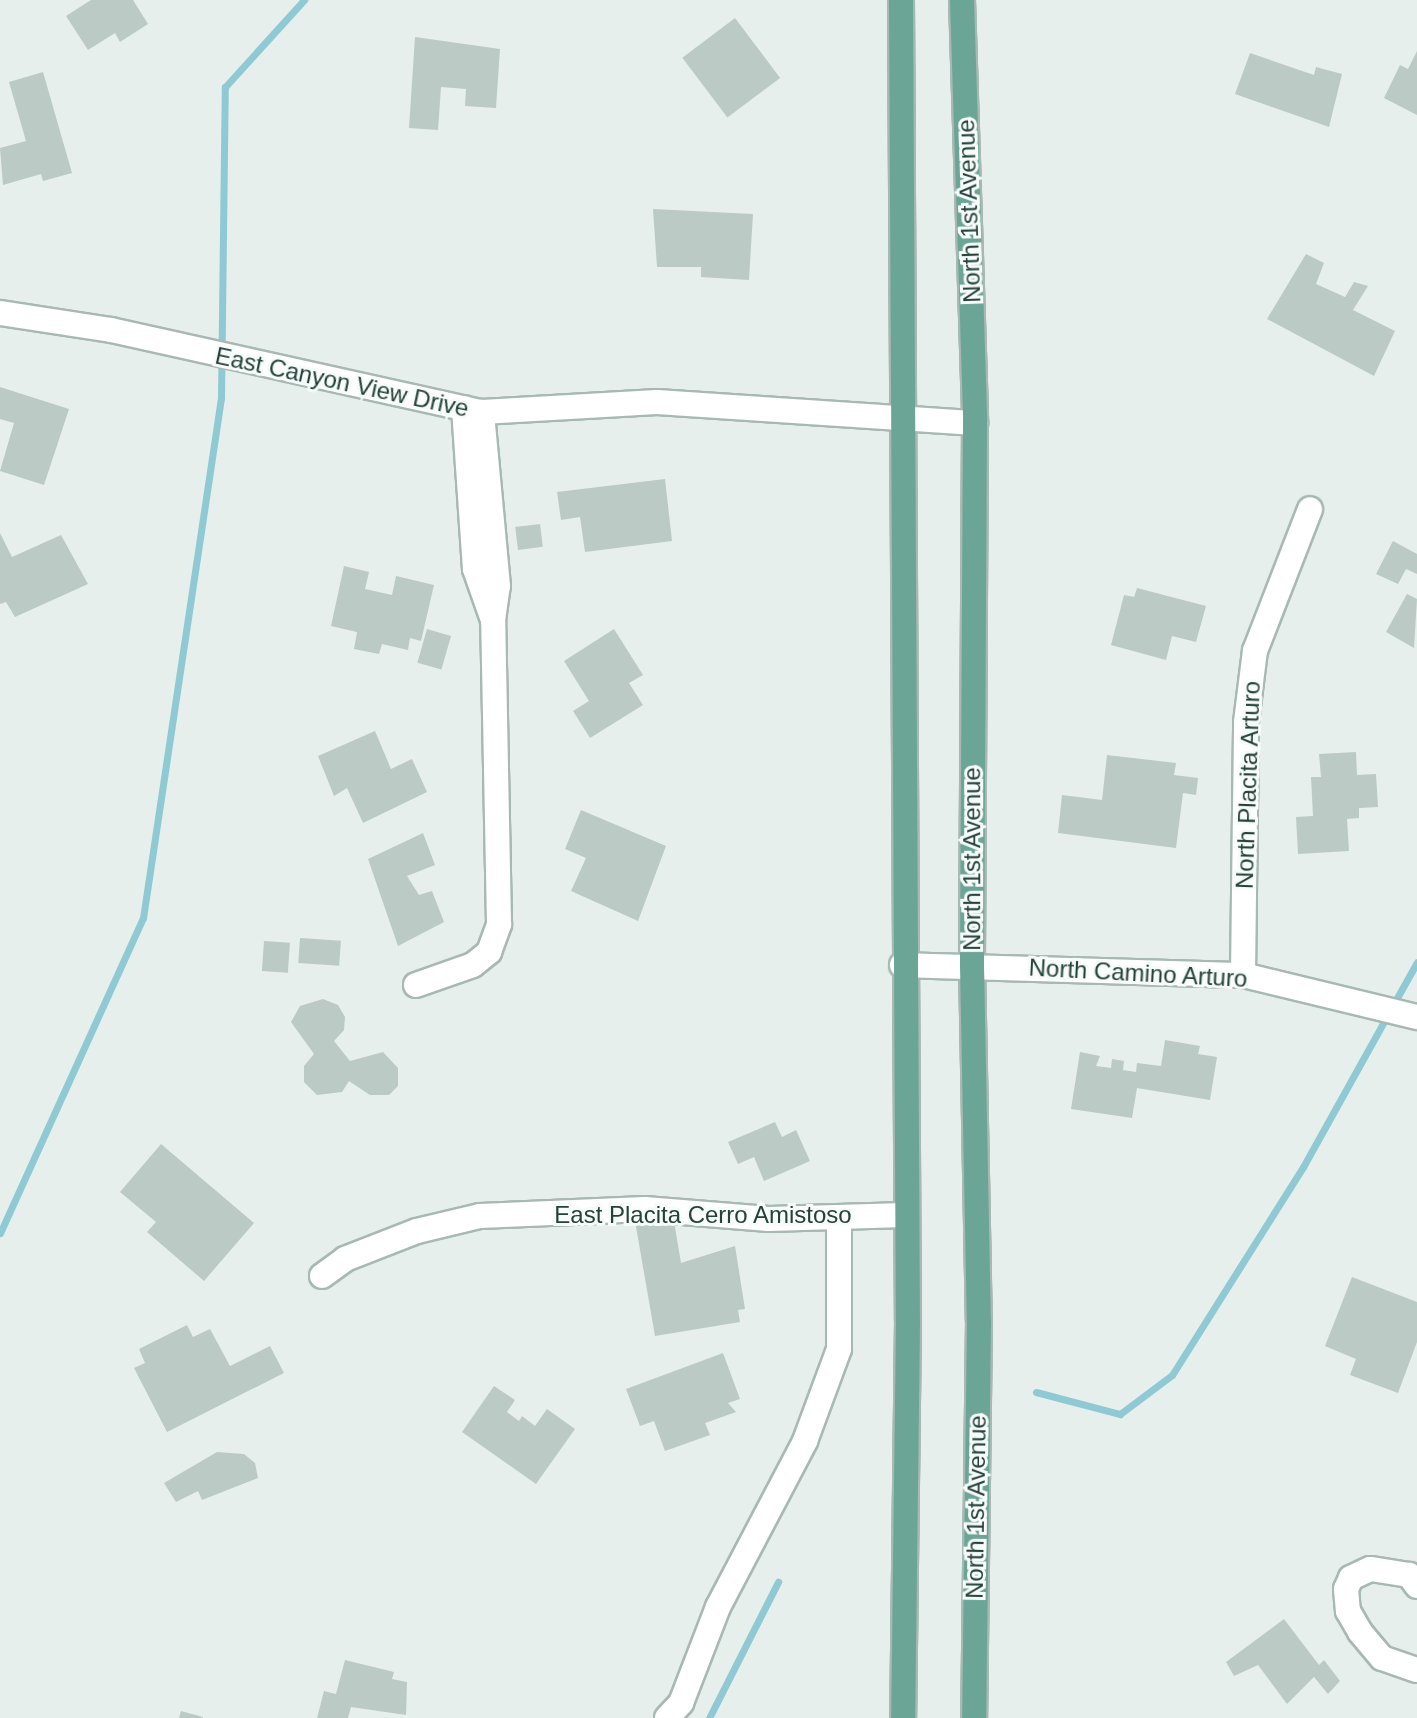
<!DOCTYPE html>
<html>
<head>
<meta charset="utf-8">
<style>
	body { margin:0 }
	#map { position:relative; width:1417px; height:1718px; overflow:hidden; background:#e6efeb; font-family:Helvetica,sans-serif }
	div>[style] { position:absolute }
	.stream>* { height:7px; margin:-3.5px; padding:0 3.5px; transform-origin:3.5px; border-radius:3.5px; background:#8ec9d4 }
	.building>* { inset:0; background:#bbcac4; transform-origin:0 0 }
	.roads { filter:drop-shadow(2px 0 #a8b8b2) drop-shadow(-2px 0 #a8b8b2) drop-shadow(0 2px #a8b8b2) drop-shadow(0 -2px #a8b8b2) }
	.minor>* { height:24px; margin:-12px; padding:0 12px; transform-origin:12px; border-radius:12px; background:#fff }
	.major>* { height:24px; margin:-12px; padding:0 12px; transform-origin:12px; border-radius:12px; background:#6aa596 }
	span { translate:-50% -50%; white-space:nowrap; text-align:center; line-height:1.15; -webkit-text-stroke:6px #f7fbf9; paint-order:stroke }
	.street-label { font-size:24px; color:#24423a }
</style>
</head>
<body>
<div id="map">
	<div class="stream">
		<i style="left:1393px;top:1005px;width:49px;rotate:-60.8deg"></i>
		<i style="left:0;top:1233px;width:346px;rotate:-65.6deg"></i>
		<i style="left:143px;top:918px;width:526px;rotate:-81.47deg"></i>
		<i style="left:221px;top:398px;width:311px;rotate:-89.3deg"></i>
		<i style="left:225px;top:87px;width:118px;rotate:-47.8deg"></i>
		<i style="left:1036px;top:1392px;width:87px;rotate:14.7deg"></i>
		<i style="left:1120px;top:1414px;width:65px;rotate:-36.9deg"></i>
		<i style="left:1172px;top:1375px;width:246px;rotate:-57.8deg"></i>
		<i style="left:1303px;top:1167px;width:173px;rotate:-60.9deg"></i>
		<i style="left:709px;top:1718px;width:153px;rotate:-63.1deg"></i>
	</div>
	<div class="building">
		<i style="clip-path:polygon(91px 0,133px 0,148px 24px,120px 42px,115px 33px,88px 50px,66px 16px)"></i>
		<i style="left:735px;top:18px;width:75px;height:66px;rotate:53deg"></i>
		<i style="clip-path:polygon(415px 37px,500px 49px,496px 108px,465px 106px,466px 89px,441px 87px,438px 130px,409px 128px)"></i>
		<i style="clip-path:polygon(1417px 51px,1417px 115px,1384px 98px,1400px 65px,1408px 69px)"></i>
		<i style="clip-path:polygon(1250px 53px,1314px 75px,1316px 67px,1342px 74px,1329px 127px,1235px 94px)"></i>
		<i style="clip-path:polygon(43px 72px,72px 173px,43px 181px,41px 174px,3px 185px,0 148px,26px 141px,9px 82px)"></i>
		<i style="clip-path:polygon(653px 209px,753px 214px,749px 280px,701px 277px,701px 267px,657px 267px)"></i>
		<i style="clip-path:polygon(1306px 254px,1324px 263px,1316px 284px,1345px 297px,1354px 282px,1368px 286px,1353px 310px,1395px 331px,1374px 376px,1267px 319px)"></i>
		<i style="clip-path:polygon(0 387px,69px 409px,44px 485px,0 471px,14px 423px,0 419px)"></i>
		<i style="clip-path:polygon(665px 479px,672px 541px,585px 552px,580px 517px,561px 520px,557px 492px)"></i>
		<i style="left:540px;top:524px;width:23px;height:25px;rotate:83deg"></i>
		<i style="clip-path:polygon(0 533px,12px 557px,61px 535px,88px 584px,15px 617px,6px 602px,0 604px)"></i>
		<i style="clip-path:polygon(1393px 541px,1417px 554px,1417px 574px,1406px 569px,1398px 584px,1376px 574px)"></i>
		<i style="clip-path:polygon(344px 566px,369px 572px,365px 589px,392px 595px,396px 576px,434px 585px,421px 641px,410px 638px,408px 650px,382px 644px,379px 654px,354px 649px,357px 632px,331px 626px)"></i>
		<i style="clip-path:polygon(1137px 588px,1206px 606px,1196px 642px,1172px 636px,1166px 660px,1111px 645px,1124px 595px,1134px 597px)"></i>
		<i style="clip-path:polygon(1407px 594px,1417px 599px,1414px 648px,1386px 632px)"></i>
		<i style="left:427px;top:629px;width:25px;height:35px;rotate:16deg"></i>
		<i style="clip-path:polygon(614px 629px,643px 675px,629px 683px,643px 705px,590px 738px,573px 711px,589px 701px,564px 661px)"></i>
		<i style="clip-path:polygon(375px 731px,391px 769px,412px 759px,427px 792px,363px 823px,347px 788px,334px 796px,318px 756px)"></i>
		<i style="clip-path:polygon(1356px 752px,1357px 775px,1376px 774px,1378px 807px,1359px 808px,1359px 818px,1347px 819px,1349px 851px,1298px 854px,1296px 817px,1313px 816px,1311px 777px,1321px 777px,1319px 754px)"></i>
		<i style="clip-path:polygon(1107px 755px,1176px 763px,1174px 775px,1198px 778px,1196px 795px,1183px 793px,1176px 848px,1058px 833px,1062px 795px,1102px 800px)"></i>
		<i style="clip-path:polygon(581px 810px,666px 846px,638px 921px,571px 891px,586px 858px,565px 849px)"></i>
		<i style="clip-path:polygon(423px 833px,435px 865px,407px 876px,419px 895px,432px 891px,444px 922px,398px 946px,368px 859px)"></i>
		<i style="left:300px;top:938px;width:41px;height:25px;rotate:4deg"></i>
		<i style="left:264px;top:941px;width:26px;height:30px;rotate:4deg"></i>
		<i style="clip-path:polygon(323px 999px,338px 1005px,345px 1017px,344px 1030px,334px 1041px,350px 1061px,383px 1052px,398px 1068px,398px 1086px,389px 1095px,370px 1095px,349px 1081px,342px 1092px,317px 1095px,304px 1082px,304px 1066px,314px 1054px,291px 1022px,300px 1006px)"></i>
		<i style="clip-path:polygon(1165px 1040px,1200px 1046px,1198px 1054px,1217px 1057px,1210px 1100px,1137px 1088px,1132px 1118px,1071px 1109px,1080px 1052px,1100px 1056px,1096px 1066px,1111px 1068px,1112px 1059px,1124px 1061px,1123px 1070px,1136px 1072px,1137px 1063px,1161px 1066px)"></i>
		<i style="clip-path:polygon(775px 1122px,782px 1137px,796px 1130px,810px 1161px,764px 1181px,754px 1157px,738px 1164px,728px 1142px)"></i>
		<i style="clip-path:polygon(161px 1144px,254px 1223px,204px 1281px,147px 1232px,156px 1222px,120px 1192px)"></i>
		<i style="clip-path:polygon(673px 1215px,681px 1263px,735px 1246px,745px 1309px,738px 1310px,740px 1322px,655px 1336px,635px 1221px)"></i>
		<i style="clip-path:polygon(1352px 1277px,1417px 1302px,1417px 1342px,1398px 1393px,1350px 1375px,1356px 1359px,1325px 1346px)"></i>
		<i style="clip-path:polygon(187px 1325px,193px 1337px,210px 1329px,230px 1366px,270px 1346px,284px 1373px,167px 1432px,134px 1368px,145px 1363px,139px 1349px)"></i>
		<i style="clip-path:polygon(723px 1353px,740px 1399px,728px 1403px,736px 1412px,705px 1423px,710px 1435px,665px 1451px,654px 1421px,640px 1426px,626px 1389px)"></i>
		<i style="clip-path:polygon(494px 1386px,515px 1400px,507px 1412px,519px 1421px,522px 1416px,535px 1426px,547px 1409px,575px 1429px,536px 1484px,462px 1432px)"></i>
		<i style="clip-path:polygon(217px 1452px,244px 1454px,255px 1463px,258px 1478px,202px 1500px,198px 1491px,176px 1502px,164px 1483px)"></i>
		<i style="clip-path:polygon(1284px 1619px,1319px 1665px,1324px 1660px,1340px 1681px,1328px 1694px,1314px 1677px,1287px 1704px,1258px 1665px,1234px 1676px,1226px 1662px)"></i>
		<i style="clip-path:polygon(345px 1660px,394px 1672px,392px 1679px,407px 1682px,406px 1715px,351px 1707px,348px 1718px,317px 1718px,324px 1691px,336px 1694px)"></i>
		<i style="clip-path:polygon(181px 1711px,203px 1717px,203px 1718px,179px 1718px)"></i>
	</div>
	<div class="roads">
		<div class="minor">
			<i style="left:0;top:313px;width:112px;rotate:8.7deg"></i>
			<i style="left:111px;top:330px;width:380px;rotate:12.5deg"></i>
			<i style="left:482px;top:412px;width:175px;rotate:-3.3deg"></i>
			<i style="left:657px;top:402px;width:319px;rotate:3.8deg"></i>
			<i style="left:464px;top:408px;width:161px;rotate:86.1deg"></i>
			<i style="left:475px;top:569px;width:54px;rotate:70.6deg"></i>
			<i style="left:493px;top:620px;width:34px;rotate:-82deg"></i>
			<i style="left:498px;top:586px;width:175px;rotate:-95.3deg"></i>
			<i style="left:902px;top:965px;width:341px;rotate:1.7deg"></i>
			<i style="left:1243px;top:975px;width:179px;rotate:13.6deg"></i>
			<i style="left:1243px;top:975px;width:253px;rotate:-89.3deg"></i>
			<i style="left:1246px;top:722px;width:72px;rotate:-82.8deg"></i>
			<i style="left:1255px;top:651px;width:152px;rotate:-68.8deg"></i>
			<i style="left:416px;top:985px;width:60px;rotate:-19.3deg"></i>
			<i style="left:473px;top:965px;width:21px;rotate:-39deg"></i>
			<i style="left:489px;top:952px;width:30px;rotate:-70deg"></i>
			<i style="left:499px;top:924px;width:304px;rotate:-91.1deg"></i>
			<i style="left:322px;top:1276px;width:29px;rotate:-36deg"></i>
			<i style="left:345px;top:1259px;width:77px;rotate:-21.3deg"></i>
			<i style="left:417px;top:1231px;width:65px;rotate:-13.4deg"></i>
			<i style="left:480px;top:1216px;width:165px;rotate:-2.4deg"></i>
			<i style="left:645px;top:1209px;width:124px;rotate:4.6deg"></i>
			<i style="left:769px;top:1219px;width:136px;rotate:-1.7deg"></i>
			<i style="left:1417px;top:1586px;width:14px;rotate:-126deg"></i>
			<i style="left:1409px;top:1575px;width:39px;rotate:-171deg"></i>
			<i style="left:1370px;top:1569px;width:21px;rotate:155deg"></i>
			<i style="left:1351px;top:1578px;width:12px;rotate:114deg"></i>
			<i style="left:1346px;top:1589px;width:22px;rotate:85deg"></i>
			<i style="left:1348px;top:1611px;width:24px;rotate:60deg"></i>
			<i style="left:1360px;top:1632px;width:34px;rotate:50deg"></i>
			<i style="left:1382px;top:1658px;width:37px;rotate:19deg"></i>
			<i style="left:667px;top:1718px;width:21px;rotate:-47deg"></i>
			<i style="left:681px;top:1703px;width:103px;rotate:-68.9deg"></i>
			<i style="left:718px;top:1607px;width:187px;rotate:-62.3deg"></i>
			<i style="left:805px;top:1441px;width:98px;rotate:-69.7deg"></i>
			<i style="left:839px;top:1349px;width:132px;rotate:-90deg"></i>
		</div>
		<div class="major">
			<i style="left:901px;top:0;width:1322px;rotate:89.7deg"></i>
			<i style="left:908px;top:1322px;width:396px;rotate:90.7deg"></i>
			<i style="left:962px;top:0;width:423px;rotate:88.2deg"></i>
			<i style="left:975px;top:423px;width:542px;rotate:90.32deg"></i>
			<i style="left:972px;top:965px;width:356px;rotate:88.9deg"></i>
			<i style="left:979px;top:1321px;width:397px;rotate:90.7deg"></i>
		</div>
	</div>
	<div class="street-label">
		<span style="left:969px;top:211px;rotate:-92deg">North 1st Avenue</span>
		<span style="left:342px;top:382px;rotate:12deg">East Canyon View Drive</span>
		<span style="left:1248px;top:785px;rotate:-88deg">North Placita Arturo</span>
		<span style="left:972px;top:859px;rotate:-90deg">North 1st Avenue</span>
		<span style="left:1138px;top:973px;rotate:3deg">North Camino Arturo</span>
		<span style="left:703px;top:1215px">East Placita Cerro Amistoso</span>
		<span style="left:976px;top:1507px;rotate:-89deg">North 1st Avenue</span>
	</div>
</div>
</body>
</html>
